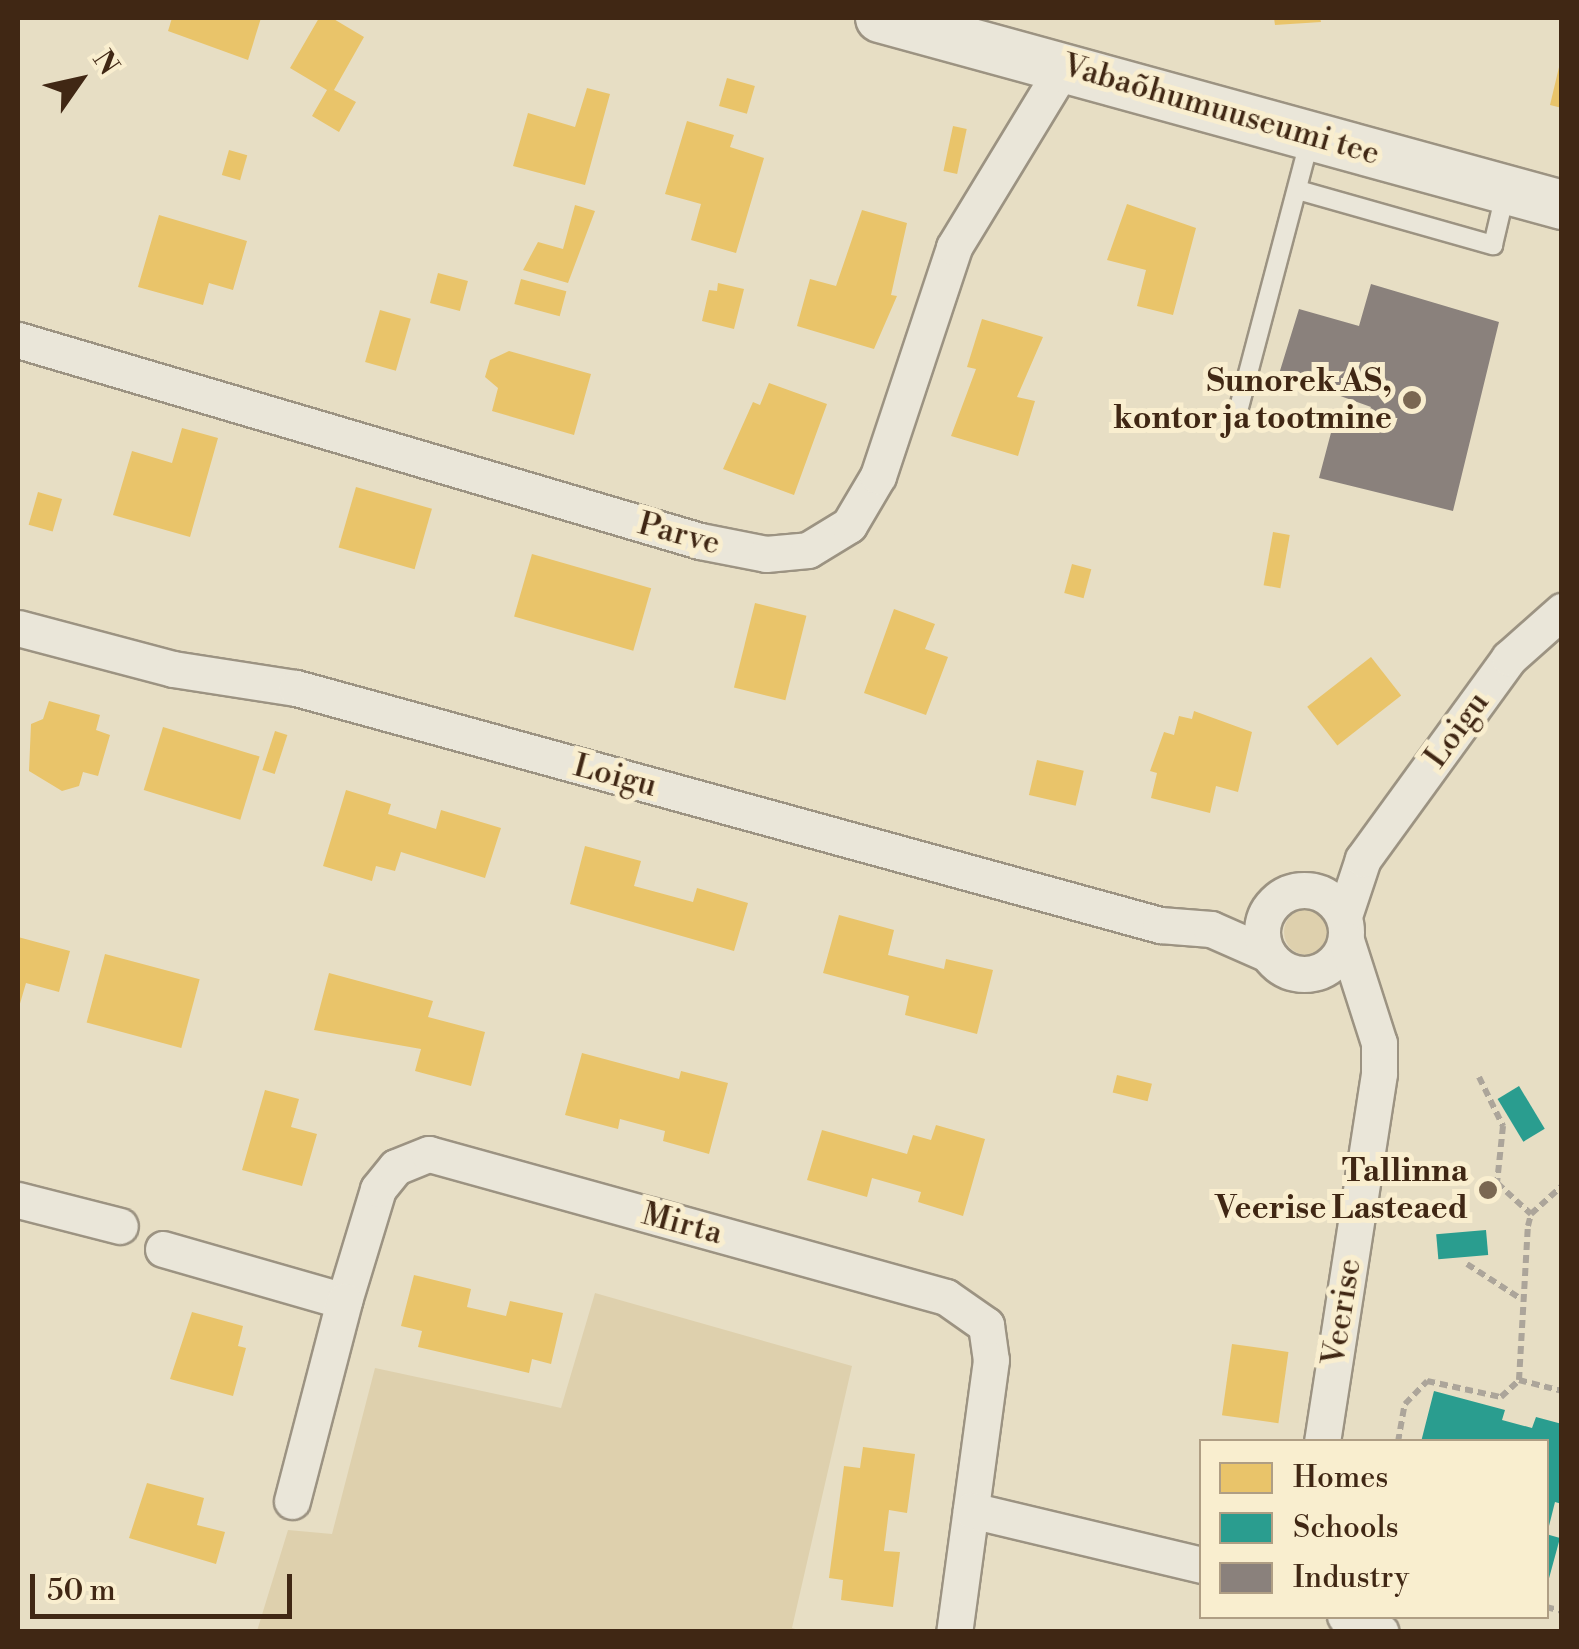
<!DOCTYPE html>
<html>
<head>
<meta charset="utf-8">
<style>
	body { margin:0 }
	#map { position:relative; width:1579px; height:1649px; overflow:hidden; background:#e7dec4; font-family:"Libre Bodoni",serif }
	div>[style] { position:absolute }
	.green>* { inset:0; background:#ded0ad }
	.round { border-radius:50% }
	.homes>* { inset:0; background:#e9c46a; transform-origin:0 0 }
	.schools>* { inset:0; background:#2a9d8f; transform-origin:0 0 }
	.industry>* { inset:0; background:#8a817c }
	.path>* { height:6px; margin-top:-3px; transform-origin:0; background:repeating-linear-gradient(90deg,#aca59a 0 8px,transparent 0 13px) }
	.roads { filter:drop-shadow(2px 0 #9c9382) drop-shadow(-2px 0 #9c9382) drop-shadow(0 2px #9c9382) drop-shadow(0 -2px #9c9382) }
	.lane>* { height:18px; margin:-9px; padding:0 9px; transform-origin:9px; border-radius:9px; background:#eae6d9 }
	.street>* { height:35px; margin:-17.5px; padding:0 17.5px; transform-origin:17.5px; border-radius:17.5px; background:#eae6d9 }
	.street>.ring { margin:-17.5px; padding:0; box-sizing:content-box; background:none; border:35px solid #eae6d9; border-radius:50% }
	.secondary>* { height:48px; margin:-24px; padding:0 24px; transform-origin:24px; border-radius:24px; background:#eae6d9 }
	.dots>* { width:28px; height:28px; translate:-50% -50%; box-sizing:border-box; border:5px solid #f9eecf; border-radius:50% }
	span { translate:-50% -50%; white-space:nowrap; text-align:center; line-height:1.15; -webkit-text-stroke:10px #f9eecf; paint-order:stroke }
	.street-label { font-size:32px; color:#402714 }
	.poi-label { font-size:32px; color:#402714; font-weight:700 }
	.right { translate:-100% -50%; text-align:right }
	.frame { position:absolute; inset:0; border:20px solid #402714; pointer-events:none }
	.legend { position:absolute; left:1199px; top:1439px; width:350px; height:180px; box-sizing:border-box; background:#f9eecf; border:2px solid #af9e84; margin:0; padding:12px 18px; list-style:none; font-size:30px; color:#402714 }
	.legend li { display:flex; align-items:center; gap:20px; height:50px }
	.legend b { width:50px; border:2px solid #af9e84 }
	.north { position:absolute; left:30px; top:30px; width:100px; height:100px; -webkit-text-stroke:8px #f9eecf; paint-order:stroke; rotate:56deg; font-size:28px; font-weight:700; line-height:40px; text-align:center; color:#402714 }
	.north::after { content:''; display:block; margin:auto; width:35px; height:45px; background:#402714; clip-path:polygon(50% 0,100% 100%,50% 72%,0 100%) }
	.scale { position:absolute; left:30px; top:1574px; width:262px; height:45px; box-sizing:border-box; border:5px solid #402714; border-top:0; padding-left:12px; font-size:30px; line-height:35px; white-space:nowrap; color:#402714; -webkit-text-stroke:8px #f9eecf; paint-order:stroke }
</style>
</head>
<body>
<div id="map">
	<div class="green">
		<i class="round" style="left:1284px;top:909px;width:46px;height:46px"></i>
		<i style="clip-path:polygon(595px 1293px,852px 1366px,792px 1628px,801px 1631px,257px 1631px,288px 1530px,332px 1534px,375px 1368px,561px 1408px)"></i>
	</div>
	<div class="homes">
		<i style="clip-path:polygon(172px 18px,261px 18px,248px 60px,168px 31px)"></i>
		<i style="clip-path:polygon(319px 18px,332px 18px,364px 37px,334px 90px,356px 102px,339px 132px,312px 116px,327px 90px,290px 68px)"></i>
		<i style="clip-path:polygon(1274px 18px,1320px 18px,1321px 22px,1275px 25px)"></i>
		<i style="clip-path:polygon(1560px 63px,1562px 63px,1562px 108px,1550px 105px)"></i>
		<i style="left:727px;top:78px;width:29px;height:29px;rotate:16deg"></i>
		<i style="clip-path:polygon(587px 88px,610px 94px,585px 185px,513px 166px,528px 113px,575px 127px)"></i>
		<i style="clip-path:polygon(687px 121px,734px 135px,730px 147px,764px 158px,736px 253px,691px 240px,701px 204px,665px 194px)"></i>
		<i style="left:953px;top:126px;width:14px;height:46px;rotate:12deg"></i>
		<i style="left:229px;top:150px;width:19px;height:26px;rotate:16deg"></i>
		<i style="clip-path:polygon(1127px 204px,1196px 228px,1173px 315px,1137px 306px,1146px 270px,1107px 260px)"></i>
		<i style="clip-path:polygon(575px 205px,595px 211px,568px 283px,523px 270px,538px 242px,563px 249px)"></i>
		<i style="clip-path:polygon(862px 210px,907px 223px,891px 295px,897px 296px,874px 349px,797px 326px,810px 279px,836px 286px)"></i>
		<i style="clip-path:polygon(159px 215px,247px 241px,233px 290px,209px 283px,203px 305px,138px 287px)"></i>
		<i style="left:438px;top:273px;width:31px;height:31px;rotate:15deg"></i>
		<i style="left:521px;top:279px;width:47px;height:26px;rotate:15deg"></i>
		<i style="clip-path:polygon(718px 283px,744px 289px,734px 329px,702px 321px,709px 290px,717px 291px)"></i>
		<i style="left:380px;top:310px;width:32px;height:54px;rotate:16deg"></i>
		<i style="clip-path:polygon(982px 319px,1043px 337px,1017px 397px,1035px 401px,1018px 456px,951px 436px,976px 369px,967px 367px)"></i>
		<i style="clip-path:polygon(509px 351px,591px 374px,574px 435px,492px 411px,498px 388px,485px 377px,490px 360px)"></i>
		<i style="clip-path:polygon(769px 383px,827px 404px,794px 495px,723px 469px,753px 402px,760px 405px)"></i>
		<i style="clip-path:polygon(182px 428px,218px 438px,190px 537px,113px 515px,132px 451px,172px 463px)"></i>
		<i style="left:356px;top:487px;width:79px;height:63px;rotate:16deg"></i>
		<i style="left:38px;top:492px;width:25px;height:34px;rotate:16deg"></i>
		<i style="left:1273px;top:532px;width:17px;height:54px;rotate:10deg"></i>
		<i style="left:532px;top:554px;width:124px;height:65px;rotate:16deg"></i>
		<i style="left:1072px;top:564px;width:20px;height:30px;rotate:15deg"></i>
		<i style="left:755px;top:603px;width:53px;height:87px;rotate:14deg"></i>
		<i style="clip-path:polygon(894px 609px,935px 624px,925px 649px,948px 657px,926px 715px,864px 693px)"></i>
		<i style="left:1371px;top:657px;width:49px;height:81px;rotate:52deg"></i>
		<i style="clip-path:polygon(49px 701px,100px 715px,96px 730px,110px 735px,98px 776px,83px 772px,79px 786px,62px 791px,29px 771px,31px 724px,43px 719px)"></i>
		<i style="clip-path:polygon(1194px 711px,1252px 732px,1238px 792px,1216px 786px,1210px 813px,1151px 798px,1157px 773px,1150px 771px,1164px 732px,1174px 735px,1179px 716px,1192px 719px)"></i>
		<i style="left:163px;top:727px;width:101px;height:66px;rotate:17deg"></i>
		<i style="left:275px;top:731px;width:13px;height:41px;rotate:18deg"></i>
		<i style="left:1037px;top:760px;width:48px;height:36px;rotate:13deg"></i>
		<i style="clip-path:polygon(346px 790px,391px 804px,388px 814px,436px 829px,441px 810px,501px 828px,485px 878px,401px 852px,395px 871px,376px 866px,372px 881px,323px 866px)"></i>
		<i style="clip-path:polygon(585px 846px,641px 861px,634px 886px,693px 902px,697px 888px,748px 903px,734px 951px,570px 904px)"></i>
		<i style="clip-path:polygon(839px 915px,894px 930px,888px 955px,944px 969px,946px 959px,993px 970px,977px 1034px,905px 1015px,909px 996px,823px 973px)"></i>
		<i style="clip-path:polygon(18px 937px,70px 951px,59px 992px,26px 983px,19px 1007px)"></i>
		<i style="left:105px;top:954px;width:98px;height:71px;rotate:15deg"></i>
		<i style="clip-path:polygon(329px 973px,433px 1001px,428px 1017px,485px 1032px,471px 1086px,415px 1071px,421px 1049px,314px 1030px)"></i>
		<i style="clip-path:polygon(582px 1053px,679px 1079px,681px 1071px,728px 1083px,709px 1154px,663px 1141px,665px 1131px,620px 1119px,618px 1129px,565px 1115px)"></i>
		<i style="left:1117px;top:1075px;width:36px;height:18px;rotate:14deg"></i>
		<i style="clip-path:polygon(265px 1090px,299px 1099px,291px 1127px,317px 1134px,302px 1186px,242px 1170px)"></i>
		<i style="clip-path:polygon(936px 1125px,985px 1139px,963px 1216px,918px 1202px,921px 1192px,872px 1178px,867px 1197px,807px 1180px,822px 1130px,907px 1154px,913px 1135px,931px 1140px)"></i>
		<i style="clip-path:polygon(414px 1275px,471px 1289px,467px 1307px,506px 1316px,510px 1301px,563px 1313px,551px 1364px,532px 1359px,529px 1373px,418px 1347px,422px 1331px,401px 1326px)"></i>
		<i style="clip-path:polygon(192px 1312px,243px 1326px,238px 1346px,246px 1348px,233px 1396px,170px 1379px)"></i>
		<i style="left:1232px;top:1344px;width:57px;height:72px;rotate:8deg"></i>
		<i style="clip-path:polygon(863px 1447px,915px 1454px,907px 1513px,889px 1510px,884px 1551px,900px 1552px,893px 1607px,841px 1600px,843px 1580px,829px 1578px,844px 1466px,860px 1468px)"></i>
		<i style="clip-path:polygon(147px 1483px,204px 1498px,197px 1525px,225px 1532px,216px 1564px,129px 1538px)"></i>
	</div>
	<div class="schools">
		<i style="left:1519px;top:1086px;width:50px;height:25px;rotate:59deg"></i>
		<i style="left:1486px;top:1230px;width:25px;height:50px;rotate:85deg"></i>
		<i style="clip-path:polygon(1434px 1391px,1505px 1410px,1502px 1420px,1532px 1428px,1536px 1417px,1562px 1424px,1562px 1504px,1555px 1502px,1548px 1530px,1546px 1442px,1421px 1442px)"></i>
		<i style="clip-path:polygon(1546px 1534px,1560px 1538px,1548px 1582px,1546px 1582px)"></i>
	</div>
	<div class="industry">
		<i style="clip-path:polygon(1371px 284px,1499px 322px,1453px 511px,1319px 478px,1337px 410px,1365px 418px,1371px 407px,1279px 374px,1299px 309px,1359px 326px)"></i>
	</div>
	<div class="path">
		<i style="left:1479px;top:1077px;width:55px;rotate:63.9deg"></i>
		<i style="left:1503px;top:1126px;width:57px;rotate:96deg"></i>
		<i style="left:1497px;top:1183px;width:46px;rotate:42.4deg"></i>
		<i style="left:1467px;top:1264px;width:64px;rotate:32.9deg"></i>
		<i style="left:1519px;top:1380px;width:154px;rotate:-86.7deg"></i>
		<i style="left:1528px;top:1226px;width:12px;rotate:-76deg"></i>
		<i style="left:1531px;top:1214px;width:42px;rotate:-42.1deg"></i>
		<i style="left:1398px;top:1442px;width:39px;rotate:-80deg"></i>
		<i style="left:1405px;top:1404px;width:32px;rotate:-46deg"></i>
		<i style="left:1427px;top:1381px;width:76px;rotate:12.2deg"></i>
		<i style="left:1501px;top:1397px;width:25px;rotate:-43deg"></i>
		<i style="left:1519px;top:1380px;width:44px;rotate:14.3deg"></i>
		<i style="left:1546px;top:1607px;width:16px;rotate:14deg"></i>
	</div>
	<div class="roads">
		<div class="lane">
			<i style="left:1298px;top:190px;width:203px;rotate:15.8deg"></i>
			<i style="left:1493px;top:245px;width:57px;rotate:-76.7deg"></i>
			<i style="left:1237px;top:415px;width:290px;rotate:-75.2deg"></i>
		</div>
		<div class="street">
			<i style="left:18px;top:340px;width:711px;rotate:16.42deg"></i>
			<i style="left:700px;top:541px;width:67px;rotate:11.1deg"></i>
			<i style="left:766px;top:554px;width:42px;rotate:-5.4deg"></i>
			<i style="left:808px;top:550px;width:48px;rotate:-31.4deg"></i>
			<i style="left:849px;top:525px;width:57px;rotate:-59.4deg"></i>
			<i style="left:878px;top:476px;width:241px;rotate:-71.6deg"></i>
			<i style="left:954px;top:247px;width:212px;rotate:-58.7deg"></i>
			<i style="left:18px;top:628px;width:160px;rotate:14.8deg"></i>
			<i style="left:173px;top:669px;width:124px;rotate:8.8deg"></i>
			<i style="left:296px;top:688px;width:896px;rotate:15.34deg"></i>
			<i style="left:1160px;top:925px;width:51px;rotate:4.5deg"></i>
			<i style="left:1211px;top:929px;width:62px;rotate:23.7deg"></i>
			<i class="ring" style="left:1262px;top:890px;width:49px;height:49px"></i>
			<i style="left:1344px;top:916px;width:60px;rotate:-71.6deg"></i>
			<i style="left:1363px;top:859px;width:248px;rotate:-54deg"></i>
			<i style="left:1509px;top:658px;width:71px;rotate:-41.6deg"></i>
			<i style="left:18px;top:1200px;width:105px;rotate:14.3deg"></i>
			<i style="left:163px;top:1249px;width:188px;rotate:16deg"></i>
			<i style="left:344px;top:1301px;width:117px;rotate:-73.1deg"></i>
			<i style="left:378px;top:1189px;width:28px;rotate:-51deg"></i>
			<i style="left:396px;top:1167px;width:35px;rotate:-22deg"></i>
			<i style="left:429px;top:1154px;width:536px;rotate:15.46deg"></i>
			<i style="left:946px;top:1297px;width:49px;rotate:35deg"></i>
			<i style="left:986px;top:1325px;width:35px;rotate:82deg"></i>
			<i style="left:991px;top:1360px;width:275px;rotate:97.7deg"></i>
			<i style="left:1322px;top:1442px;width:373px;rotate:-81.2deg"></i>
			<i style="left:1379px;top:1073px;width:30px;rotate:-90deg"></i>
			<i style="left:1379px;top:1043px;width:108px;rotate:-107.8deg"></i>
			<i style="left:292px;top:1501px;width:207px;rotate:-75.4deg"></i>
			<i style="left:971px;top:1510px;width:237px;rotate:13.4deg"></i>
			<i style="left:1345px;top:1616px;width:39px;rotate:24deg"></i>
		</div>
		<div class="secondary">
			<i style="left:880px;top:18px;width:707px;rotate:15.33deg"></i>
		</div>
	</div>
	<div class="dots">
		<i style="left:1412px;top:400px;background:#7a6752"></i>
		<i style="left:1488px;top:1190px;background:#7a6752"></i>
	</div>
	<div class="street-label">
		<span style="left:1221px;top:110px;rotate:16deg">Vabaõhumuuseumi tee</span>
		<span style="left:679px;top:534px;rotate:15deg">Parve</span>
		<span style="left:1457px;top:730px;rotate:-54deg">Loigu</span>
		<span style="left:615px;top:776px;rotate:15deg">Loigu</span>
		<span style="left:682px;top:1224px;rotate:15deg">Mirta</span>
		<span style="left:1342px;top:1312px;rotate:-81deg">Veerise</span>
	</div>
	<div class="poi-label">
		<span class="right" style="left:1392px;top:400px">Sunorek AS,<br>kontor ja tootmine</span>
		<span class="right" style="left:1468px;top:1190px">Tallinna<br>Veerise Lasteaed</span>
	</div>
	<div class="frame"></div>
	<ul class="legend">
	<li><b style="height:28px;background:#e9c46a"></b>Homes</li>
	<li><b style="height:28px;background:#2a9d8f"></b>Schools</li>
	<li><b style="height:28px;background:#8a817c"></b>Industry</li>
	</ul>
	<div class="north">N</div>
	<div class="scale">50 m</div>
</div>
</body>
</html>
